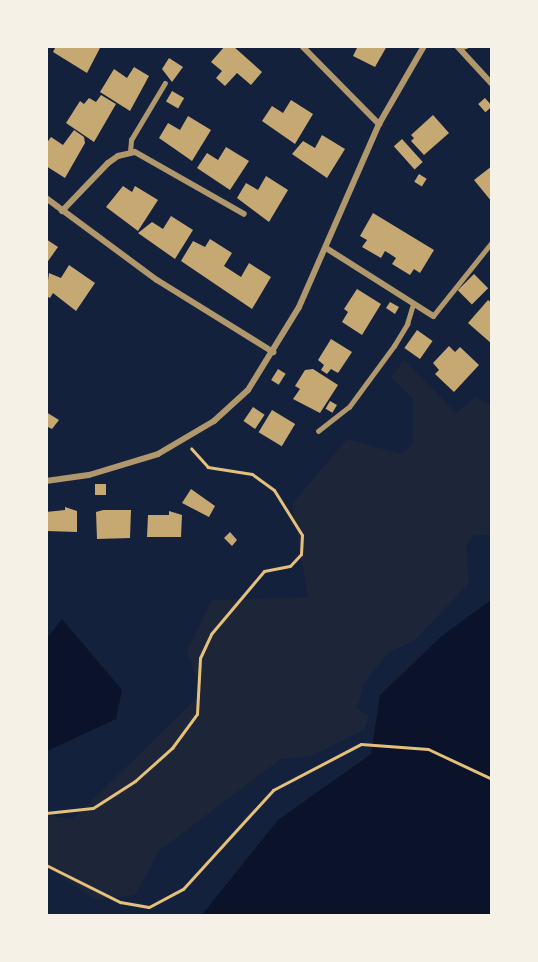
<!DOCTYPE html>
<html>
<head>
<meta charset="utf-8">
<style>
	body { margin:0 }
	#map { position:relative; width:538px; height:962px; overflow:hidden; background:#14213d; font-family:"Exo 2",sans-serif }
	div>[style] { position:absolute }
	.green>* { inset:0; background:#1d2539 }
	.water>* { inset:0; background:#0b132b }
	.building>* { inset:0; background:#c6a872; transform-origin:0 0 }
	.path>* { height:3px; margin:-1.5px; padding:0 1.5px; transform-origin:1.5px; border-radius:1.5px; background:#e5c07b }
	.service>* { height:4.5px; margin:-2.25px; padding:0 2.25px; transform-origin:2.25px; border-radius:2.25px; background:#b1986c }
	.minor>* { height:6px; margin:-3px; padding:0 3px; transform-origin:3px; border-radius:3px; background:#b1986c }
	span { translate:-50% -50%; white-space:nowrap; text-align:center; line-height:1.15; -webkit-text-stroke:6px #f6f1e7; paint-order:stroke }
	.frame { position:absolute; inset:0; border:48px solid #f6f1e7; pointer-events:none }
</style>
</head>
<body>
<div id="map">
	<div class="green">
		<i style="clip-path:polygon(404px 360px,456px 413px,475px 397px,491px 406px,491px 535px,475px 535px,466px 546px,469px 583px,415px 640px,388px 653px,364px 683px,357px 709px,369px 715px,365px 729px,311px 756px,281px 759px,160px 850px,135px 895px,96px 900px,47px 867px,47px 815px,72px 820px,202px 693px,187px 651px,212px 600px,308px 597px,292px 504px,347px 439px,401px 454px,413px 444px,413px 399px,391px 377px)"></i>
	</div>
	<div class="water">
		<i style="clip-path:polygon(491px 600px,491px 915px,201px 916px,278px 820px,371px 754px,380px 695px,443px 635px)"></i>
		<i style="clip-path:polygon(62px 619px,122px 690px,116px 719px,47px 751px,47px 638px)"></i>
	</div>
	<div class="building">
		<i style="clip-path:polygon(56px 46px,101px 46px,87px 73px,53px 52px)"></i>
		<i style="clip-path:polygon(225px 46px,233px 46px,262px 72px,251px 85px,237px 73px,225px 86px,216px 78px,222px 71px,211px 62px)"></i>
		<i style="clip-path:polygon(358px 46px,387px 46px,375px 67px,353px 56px)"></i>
		<i style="clip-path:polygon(169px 58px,183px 67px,172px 82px,162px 69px)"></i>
		<i style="clip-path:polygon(134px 67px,149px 76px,130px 111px,100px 92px,114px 69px,127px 78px)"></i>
		<i style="left:172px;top:91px;width:14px;height:12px;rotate:30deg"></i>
		<i style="clip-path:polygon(101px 95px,116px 104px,94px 142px,66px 123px,80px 101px,84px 104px,89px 98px,96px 102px)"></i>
		<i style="left:485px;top:98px;width:11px;height:9px;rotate:49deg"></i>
		<i style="clip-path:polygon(291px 100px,313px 114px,295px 144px,262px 121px,272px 106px,283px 113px)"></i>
		<i style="clip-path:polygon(433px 115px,449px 133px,424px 155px,411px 141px,414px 138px,411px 135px)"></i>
		<i style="clip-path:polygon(188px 116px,211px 130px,192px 161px,159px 138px,168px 123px,180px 130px)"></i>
		<i style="clip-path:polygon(74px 130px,84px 137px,85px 143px,65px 178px,46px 166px,46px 144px,51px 137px,63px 145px)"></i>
		<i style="clip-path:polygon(322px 135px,345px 149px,327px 178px,292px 154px,303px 141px,315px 148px)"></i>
		<i style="left:402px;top:139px;width:31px;height:11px;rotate:48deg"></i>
		<i style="clip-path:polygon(226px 147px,249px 161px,230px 190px,197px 168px,207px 153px,218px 160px)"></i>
		<i style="clip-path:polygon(492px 166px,492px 202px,474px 180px)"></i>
		<i style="left:419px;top:174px;width:9px;height:9px;rotate:32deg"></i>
		<i style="clip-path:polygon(266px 176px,288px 190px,269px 222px,237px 198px,246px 183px,258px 190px)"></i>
		<i style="clip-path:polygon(123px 186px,132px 192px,135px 186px,158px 200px,138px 231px,106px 207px)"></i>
		<i style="clip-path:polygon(373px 213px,434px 250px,420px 273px,414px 269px,410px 275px,392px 264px,396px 258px,390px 254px,385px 251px,381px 258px,362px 247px,367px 240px,360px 236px)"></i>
		<i style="clip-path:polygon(171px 216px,193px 230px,175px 259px,138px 233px,152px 222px,163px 229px)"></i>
		<i style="clip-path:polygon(46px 239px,58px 247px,46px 264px)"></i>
		<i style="clip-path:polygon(210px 239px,232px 253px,224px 266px,241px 277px,249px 263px,271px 277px,252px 309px,181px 261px,193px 241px,205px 247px)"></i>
		<i style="clip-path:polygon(69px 265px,95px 283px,76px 311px,53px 293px,50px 298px,46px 296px,49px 273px,61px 278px)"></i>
		<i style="left:474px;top:274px;width:20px;height:23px;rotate:45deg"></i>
		<i style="clip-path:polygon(357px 289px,381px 304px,362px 335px,342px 322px,348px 312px,344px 309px)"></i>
		<i style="clip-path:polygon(488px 300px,492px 303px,492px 344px,468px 323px)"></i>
		<i style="clip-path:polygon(390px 302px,399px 307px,395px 314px,386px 308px)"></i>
		<i style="left:417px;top:330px;width:19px;height:22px;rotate:35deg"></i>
		<i style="clip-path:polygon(331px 339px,352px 352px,338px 373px,331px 369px,327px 374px,321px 370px,324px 365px,318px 360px)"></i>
		<i style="clip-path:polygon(449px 346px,455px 352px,460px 347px,479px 365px,454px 392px,435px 374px,439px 370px,433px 363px)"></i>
		<i style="left:278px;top:369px;width:9px;height:13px;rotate:32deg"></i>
		<i style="clip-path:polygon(313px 369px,338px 385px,320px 413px,293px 399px,300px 389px,295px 386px,305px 370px)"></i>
		<i style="left:330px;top:401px;width:8px;height:9px;rotate:30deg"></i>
		<i style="left:253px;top:407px;width:14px;height:17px;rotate:34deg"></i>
		<i style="left:272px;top:410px;width:27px;height:26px;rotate:31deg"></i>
		<i style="clip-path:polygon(46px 412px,59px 420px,52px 429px,46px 426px)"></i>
		<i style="left:106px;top:484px;width:11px;height:11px;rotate:90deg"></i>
		<i style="clip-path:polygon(191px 489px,215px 506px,209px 517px,182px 503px)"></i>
		<i style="clip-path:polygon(65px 507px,77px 511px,77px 532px,46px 531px,46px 512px,65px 510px)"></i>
		<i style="clip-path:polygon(103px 510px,131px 510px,130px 538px,97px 539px,96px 512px)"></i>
		<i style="clip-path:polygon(169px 511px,182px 515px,181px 537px,147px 537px,148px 515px,169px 515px)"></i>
		<i style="clip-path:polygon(230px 532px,237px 540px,232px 546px,224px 538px)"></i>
	</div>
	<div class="path">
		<i style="left:46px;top:813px;width:47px;rotate:-6.1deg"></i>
		<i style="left:93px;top:808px;width:50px;rotate:-32.7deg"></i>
		<i style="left:135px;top:781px;width:50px;rotate:-41.7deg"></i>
		<i style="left:172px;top:748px;width:42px;rotate:-53.7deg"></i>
		<i style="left:197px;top:714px;width:56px;rotate:-86.9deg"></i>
		<i style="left:200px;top:658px;width:26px;rotate:-65deg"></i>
		<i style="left:211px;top:634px;width:82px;rotate:-49.9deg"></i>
		<i style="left:264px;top:571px;width:26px;rotate:-11deg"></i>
		<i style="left:290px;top:566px;width:16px;rotate:-47deg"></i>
		<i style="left:301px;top:554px;width:19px;rotate:-87deg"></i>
		<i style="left:302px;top:535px;width:53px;rotate:-121.9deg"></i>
		<i style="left:274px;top:490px;width:27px;rotate:-144deg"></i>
		<i style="left:252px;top:474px;width:45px;rotate:-171deg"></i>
		<i style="left:208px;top:467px;width:25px;rotate:-132deg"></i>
		<i style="left:46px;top:865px;width:83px;rotate:26.6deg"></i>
		<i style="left:120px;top:902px;width:29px;rotate:10deg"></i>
		<i style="left:149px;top:907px;width:38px;rotate:-28deg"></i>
		<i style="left:183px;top:889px;width:134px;rotate:-47.7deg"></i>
		<i style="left:273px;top:790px;width:99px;rotate:-27.6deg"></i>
		<i style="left:361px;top:744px;width:67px;rotate:4.3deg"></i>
		<i style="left:428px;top:749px;width:71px;rotate:25.1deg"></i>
	</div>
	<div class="service">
		<i style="left:460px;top:48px;width:6px;rotate:-18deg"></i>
		<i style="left:130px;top:152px;width:12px;rotate:-85deg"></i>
		<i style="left:131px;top:140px;width:66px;rotate:-59.2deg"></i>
		<i style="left:433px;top:316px;width:95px;rotate:-51.4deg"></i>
		<i style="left:318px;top:431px;width:39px;rotate:-38deg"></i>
		<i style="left:349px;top:407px;width:76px;rotate:-53.6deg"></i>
		<i style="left:394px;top:346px;width:26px;rotate:-59deg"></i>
		<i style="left:407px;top:324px;width:21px;rotate:-73deg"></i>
	</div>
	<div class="minor">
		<i style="left:302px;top:46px;width:110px;rotate:45.4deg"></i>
		<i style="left:457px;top:46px;width:52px;rotate:47.4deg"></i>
		<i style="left:46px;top:198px;width:138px;rotate:36.5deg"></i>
		<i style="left:157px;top:280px;width:137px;rotate:31.8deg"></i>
		<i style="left:62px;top:211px;width:66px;rotate:-46.2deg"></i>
		<i style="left:108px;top:163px;width:12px;rotate:-35deg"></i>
		<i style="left:118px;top:156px;width:17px;rotate:-13deg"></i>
		<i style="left:135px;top:152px;width:125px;rotate:29.6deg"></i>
		<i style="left:326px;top:248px;width:127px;rotate:32.4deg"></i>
		<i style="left:46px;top:481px;width:43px;rotate:-7.9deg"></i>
		<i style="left:89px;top:475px;width:72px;rotate:-16.9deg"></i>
		<i style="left:158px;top:454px;width:65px;rotate:-30.5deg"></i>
		<i style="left:214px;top:421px;width:46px;rotate:-42.4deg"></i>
		<i style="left:248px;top:390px;width:97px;rotate:-58.4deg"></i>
		<i style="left:299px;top:307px;width:200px;rotate:-66.4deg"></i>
		<i style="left:379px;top:124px;width:90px;rotate:-60deg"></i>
	</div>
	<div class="frame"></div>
</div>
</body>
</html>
